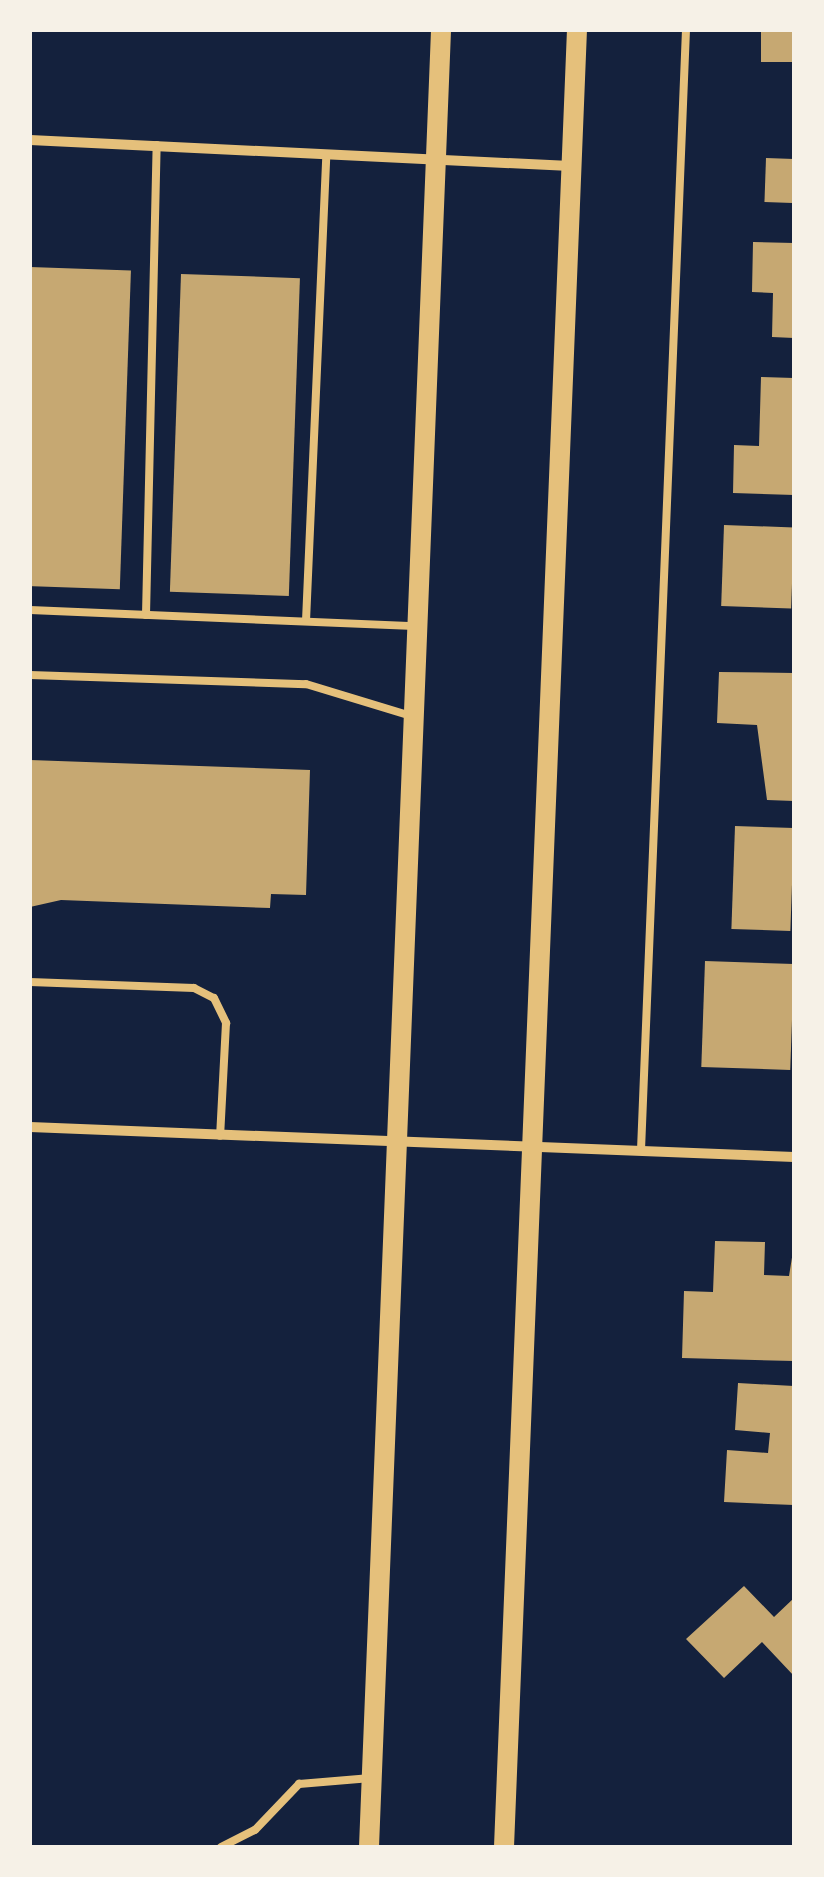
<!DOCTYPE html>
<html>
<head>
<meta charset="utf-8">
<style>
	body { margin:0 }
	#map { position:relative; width:824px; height:1877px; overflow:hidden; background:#14213d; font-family:"Exo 2",sans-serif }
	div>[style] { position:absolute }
	.building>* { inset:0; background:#c6a872; transform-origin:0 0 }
	.service>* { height:8px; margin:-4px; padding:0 4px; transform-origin:4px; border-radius:4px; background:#e5c07b }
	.minor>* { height:10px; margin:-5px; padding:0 5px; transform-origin:5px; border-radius:5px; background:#e5c07b }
	.secondary>* { height:20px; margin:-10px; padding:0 10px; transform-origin:10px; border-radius:10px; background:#e5c07b }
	span { translate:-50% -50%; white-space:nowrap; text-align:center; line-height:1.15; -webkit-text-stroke:9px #f6f1e7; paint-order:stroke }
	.frame { position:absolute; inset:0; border:32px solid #f6f1e7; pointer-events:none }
</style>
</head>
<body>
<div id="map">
	<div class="building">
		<i style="left:761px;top:30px;width:33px;height:32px"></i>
		<i style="left:766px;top:158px;width:28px;height:44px;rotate:2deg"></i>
		<i style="clip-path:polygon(753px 242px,794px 243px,794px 338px,772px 337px,773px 293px,752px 292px)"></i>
		<i style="left:30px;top:267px;width:101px;height:319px;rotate:2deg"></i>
		<i style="left:181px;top:274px;width:119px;height:318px;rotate:2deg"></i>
		<i style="clip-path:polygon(761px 377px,794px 378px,794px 495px,733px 493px,734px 445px,759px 446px)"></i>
		<i style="left:724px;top:525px;width:70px;height:81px;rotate:2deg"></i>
		<i style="clip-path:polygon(719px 672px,794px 673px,794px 801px,767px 800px,757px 725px,717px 723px)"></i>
		<i style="clip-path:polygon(30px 760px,310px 770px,306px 895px,271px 894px,270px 908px,61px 900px,30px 907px)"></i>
		<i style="left:735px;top:826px;width:59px;height:103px;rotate:2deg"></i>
		<i style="left:705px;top:961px;width:89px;height:106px;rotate:2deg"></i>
		<i style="clip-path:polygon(715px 1241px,765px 1242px,764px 1275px,789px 1276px,794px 1245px,794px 1361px,682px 1358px,684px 1291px,713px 1292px)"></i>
		<i style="clip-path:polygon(738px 1383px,794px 1386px,794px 1505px,724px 1502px,727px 1450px,768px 1453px,770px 1433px,735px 1430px)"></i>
		<i style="clip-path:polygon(744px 1586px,774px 1617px,794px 1598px,794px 1676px,762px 1642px,724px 1678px,686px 1639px)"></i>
	</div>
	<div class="service">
		<i style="left:30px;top:610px;width:385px;rotate:2.4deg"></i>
		<i style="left:146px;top:615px;width:470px;rotate:-88.7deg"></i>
		<i style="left:306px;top:621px;width:466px;rotate:-87.5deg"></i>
		<i style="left:30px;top:675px;width:276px;rotate:1.9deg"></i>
		<i style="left:306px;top:684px;width:110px;rotate:16.9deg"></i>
		<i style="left:30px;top:982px;width:164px;rotate:2.1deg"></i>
		<i style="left:194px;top:988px;width:22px;rotate:27deg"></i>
		<i style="left:214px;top:998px;width:28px;rotate:64deg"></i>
		<i style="left:226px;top:1023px;width:113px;rotate:93deg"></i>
		<i style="left:641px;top:1150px;width:1121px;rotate:-87.7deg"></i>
		<i style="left:221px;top:1847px;width:38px;rotate:-27deg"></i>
		<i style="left:255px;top:1830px;width:64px;rotate:-46.3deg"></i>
		<i style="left:299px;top:1784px;width:72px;rotate:-4.8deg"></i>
	</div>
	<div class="minor">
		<i style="left:30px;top:140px;width:541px;rotate:2.76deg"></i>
		<i style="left:30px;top:1127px;width:765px;rotate:2.25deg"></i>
	</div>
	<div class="secondary">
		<i style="left:369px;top:1847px;width:1818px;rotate:-87.73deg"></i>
		<i style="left:504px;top:1847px;width:1818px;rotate:-87.7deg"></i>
	</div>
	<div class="frame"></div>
</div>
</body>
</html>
